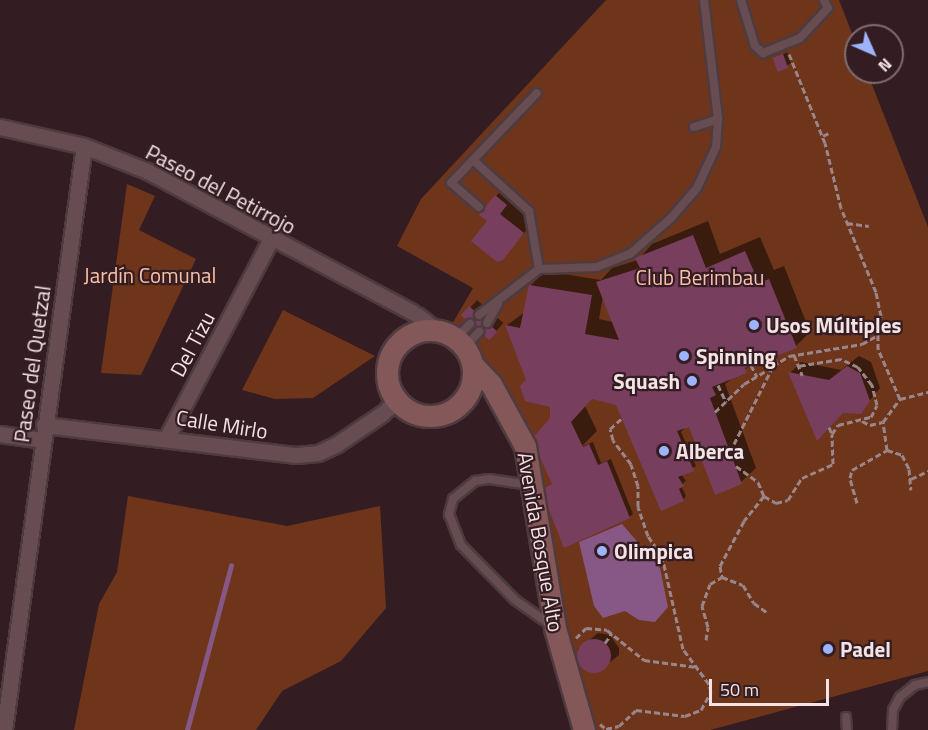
<!DOCTYPE html>
<html>
<head>
<meta charset="utf-8">
<style>
	body { margin:0 }
	#map { position:relative; width:928px; height:730px; overflow:hidden; background:#341d22; font-family:"Titillium Web",sans-serif }
	div>[style] { position:absolute }
	.green>* { inset:0; background:#6e351b }
	.water>* { inset:0; background:#875785 }
	.shadow>* { inset:0; background:#0007; transform-origin:0 0 }
	.stream>* { height:4.5px; margin:-2.25px; padding:0 2.25px; transform-origin:2.25px; border-radius:2.25px; background:#875785 }
	.building>* { inset:0; background:#783e5e; transform-origin:0 0 }
	.round { border-radius:50% }
	.path>* { height:3px; margin-top:-1.5px; transform-origin:0; background:repeating-linear-gradient(90deg,#9a868a 0 6px,transparent 0 9px) }
	.roads { filter:drop-shadow(2px 0 #4e3b3f) drop-shadow(-2px 0 #4e3b3f) drop-shadow(0 2px #4e3b3f) drop-shadow(0 -2px #4e3b3f) }
	.lane>* { height:8px; margin:-4px; padding:0 4px; transform-origin:4px; border-radius:4px; background:#674d52 }
	.street>* { height:15px; margin:-7.5px; padding:0 7.5px; transform-origin:7.5px; border-radius:7.5px; background:#674d52 }
	.secondary>* { height:21px; margin:-10.5px; padding:0 10.5px; transform-origin:10.5px; border-radius:10.5px; background:#845759 }
	.secondary>.ring { margin:-10.5px; padding:0; box-sizing:content-box; background:none; border:21px solid #845759; border-radius:50% }
	.dots>* { width:16px; height:16px; translate:-50% -50%; box-sizing:border-box; border:3px solid #341d22; border-radius:50% }
	span { translate:-50% -50%; white-space:nowrap; text-align:center; line-height:1.15; -webkit-text-stroke:4.5px #341d22; paint-order:stroke }
	.street-label { font-size:21px; color:#f3e3e5 }
	.park-label { font-size:21px; color:#f9c1a9 }
	.poi-label { font-size:21px; color:#f3e3e5; font-weight:700 }
	.left { translate:0 -50%; text-align:left }
	.right { translate:-100% -50%; text-align:right }
	.north { position:absolute; left:844px; top:24px; width:60px; height:60px; box-sizing:border-box; background:#341d22; border:2px solid #806c70; border-radius:50%; rotate:135deg; font-size:16px; font-weight:700; line-height:24px; text-align:center; color:#f3e3e5 }
	.north::after { content:''; display:block; margin:auto; width:21px; height:27px; background:#9fb3fd; clip-path:polygon(50% 0,100% 100%,50% 72%,0 100%) }
	.scale { position:absolute; left:709px; top:679px; width:120px; height:27px; box-sizing:border-box; border:3px solid #f3e3e5; border-top:0; padding-left:8px; font-size:18px; line-height:21px; white-space:nowrap; color:#f3e3e5; -webkit-text-stroke:4px #341d22; paint-order:stroke }
</style>
</head>
<body>
<div id="map">
	<div class="green">
		<i style="clip-path:polygon(606px 0,839px 0,856px 44px,856px 72px,867px 72px,928px 227px,928px 671px,710px 730px,585px 730px,538px 491px,472px 342px,451px 326px,473px 288px,397px 246px,421px 199px)"></i>
		<i style="clip-path:polygon(127px 184px,155px 196px,139px 230px,196px 259px,141px 375px,101px 373px)"></i>
		<i style="clip-path:polygon(283px 310px,375px 356px,313px 398px,275px 399px,242px 390px)"></i>
		<i style="clip-path:polygon(128px 496px,287px 526px,380px 506px,386px 608px,341px 661px,282px 691px,256px 730px,74px 730px,99px 604px,117px 572px)"></i>
	</div>
	<div class="water">
		<i style="clip-path:polygon(622px 524px,660px 568px,668px 607px,655px 622px,639px 620px,625px 611px,603px 618px,594px 606px,579px 542px)"></i>
	</div>
	<div class="shadow">
		<i style="clip-path:polygon(787px 52px,791px 63px,779px 70px,775px 59px)"></i>
		<i style="clip-path:polygon(507px 185px,517px 193px,510px 202px,534px 221px,502px 259px,489px 221px,496px 196px)"></i>
		<i style="clip-path:polygon(evenodd,708px 221px,720px 254px,760px 237px,774px 270px,784px 266px,810px 332px,796px 346px,754px 363px,725px 384px,756px 468px,741px 482px,690px 426px,686px 427px,681px 432px,696px 466px,681px 474px,686px 481px,681px 485px,686px 496px,683px 500px,617px 404px,592px 398px,585px 406px,597px 431px,581px 447px,593px 442px,601px 463px,611px 459px,633px 514px,629px 517px,543px 490px,554px 483px,552px 405px,528px 380px,507px 325px,525px 312px,530px 286px,545px 271px,601px 280px,612px 268px,638px 260px,652px 244px,708px 221px,603px 296px,613px 322px,599px 319px,603px 296px)"></i>
		<i style="left:477px;top:300px;width:35px;height:21px;rotate:41deg"></i>
		<i style="clip-path:polygon(859px 356px,871px 362px,880px 388px,860px 413px,790px 373px,801px 362px,841px 370px)"></i>
		<i style="clip-path:polygon(598px 633px,610px 635px,619px 648px,619px 655px,600px 670px,579px 664px,578px 649px)"></i>
	</div>
	<div class="stream">
		<i style="left:187px;top:730px;width:170px;rotate:-75deg"></i>
	</div>
	<div class="building">
		<i style="left:783px;top:54px;width:15px;height:11px;rotate:70deg"></i>
		<i style="clip-path:polygon(495px 195px,507px 205px,500px 214px,524px 233px,503px 260px,497px 262px,471px 241px,487px 221px,479px 215px)"></i>
		<i style="clip-path:polygon(693px 235px,706px 268px,745px 251px,759px 283px,769px 279px,797px 348px,745px 368px,747px 373px,712px 387px,716px 395px,710px 398px,742px 484px,715px 495px,689px 427px,677px 431px,694px 471px,678px 477px,684px 486px,679px 489px,684px 501px,661px 511px,616px 405px,592px 399px,571px 422px,583px 447px,589px 444px,598px 465px,607px 461px,630px 518px,564px 548px,541px 490px,552px 484px,532px 439px,550px 418px,550px 407px,525px 401px,520px 386px,526px 380px,505px 325px,520px 328px,529px 285px,592px 295px,585px 334px,619px 340px,596px 282px,640px 268px,635px 258px)"></i>
		<i style="left:469px;top:306px;width:38px;height:12px;rotate:42deg"></i>
		<i style="clip-path:polygon(847px 366px,860px 373px,870px 401px,861px 414px,843px 413px,817px 441px,788px 372px,829px 380px)"></i>
		<i class="round" style="left:577px;top:639px;width:34px;height:34px"></i>
	</div>
	<div class="path">
		<i style="left:823px;top:136px;width:9px;rotate:-27deg"></i>
		<i style="left:847px;top:223px;width:22px;rotate:8deg"></i>
		<i style="left:794px;top:355px;width:22px;rotate:68deg"></i>
		<i style="left:751px;top:365px;width:13px;rotate:63deg"></i>
		<i style="left:718px;top:385px;width:19px;rotate:65deg"></i>
		<i style="left:900px;top:399px;width:29px;rotate:-14deg"></i>
		<i style="left:715px;top:412px;width:40px;rotate:-44deg"></i>
		<i style="left:744px;top:384px;width:31px;rotate:-31deg"></i>
		<i style="left:862px;top:421px;width:9px;rotate:27deg"></i>
		<i style="left:870px;top:425px;width:13px;rotate:-13deg"></i>
		<i style="left:883px;top:422px;width:29px;rotate:-54deg"></i>
		<i style="left:900px;top:399px;width:55px;rotate:-113.7deg"></i>
		<i style="left:878px;top:349px;width:14px;rotate:-90deg"></i>
		<i style="left:829px;top:427px;width:8px;rotate:67deg"></i>
		<i style="left:734px;top:444px;width:87px;rotate:-63.4deg"></i>
		<i style="left:773px;top:366px;width:19px;rotate:-32deg"></i>
		<i style="left:789px;top:356px;width:74px;rotate:-9.3deg"></i>
		<i style="left:862px;top:344px;width:18px;rotate:-29deg"></i>
		<i style="left:878px;top:335px;width:19px;rotate:-81deg"></i>
		<i style="left:881px;top:316px;width:25px;rotate:-102deg"></i>
		<i style="left:876px;top:292px;width:91px;rotate:-112.6deg"></i>
		<i style="left:841px;top:208px;width:67px;rotate:-103.8deg"></i>
		<i style="left:825px;top:143px;width:96px;rotate:-112deg"></i>
		<i style="left:887px;top:450px;width:16px;rotate:18deg"></i>
		<i style="left:902px;top:455px;width:16px;rotate:63deg"></i>
		<i style="left:909px;top:469px;width:21px;rotate:85deg"></i>
		<i style="left:736px;top:466px;width:27px;rotate:36deg"></i>
		<i style="left:758px;top:482px;width:15px;rotate:67deg"></i>
		<i style="left:764px;top:496px;width:14px;rotate:30deg"></i>
		<i style="left:776px;top:503px;width:12px;rotate:-14deg"></i>
		<i style="left:788px;top:500px;width:26px;rotate:-58deg"></i>
		<i style="left:802px;top:478px;width:34px;rotate:-24deg"></i>
		<i style="left:833px;top:464px;width:30px;rotate:-92deg"></i>
		<i style="left:832px;top:434px;width:11px;rotate:-56deg"></i>
		<i style="left:838px;top:425px;width:34px;rotate:-14deg"></i>
		<i style="left:871px;top:417px;width:13px;rotate:-63deg"></i>
		<i style="left:877px;top:405px;width:21px;rotate:-104deg"></i>
		<i style="left:872px;top:385px;width:23px;rotate:-128deg"></i>
		<i style="left:858px;top:367px;width:19px;rotate:-155deg"></i>
		<i style="left:841px;top:359px;width:44px;rotate:170.8deg"></i>
		<i style="left:911px;top:479px;width:19px;rotate:-25deg"></i>
		<i style="left:764px;top:496px;width:32px;rotate:129deg"></i>
		<i style="left:744px;top:521px;width:51px;rotate:118.1deg"></i>
		<i style="left:720px;top:566px;width:11px;rotate:80deg"></i>
		<i style="left:722px;top:577px;width:22px;rotate:21deg"></i>
		<i style="left:743px;top:585px;width:21px;rotate:59deg"></i>
		<i style="left:754px;top:603px;width:17px;rotate:36deg"></i>
		<i style="left:857px;top:503px;width:26px;rotate:-106deg"></i>
		<i style="left:850px;top:478px;width:8px;rotate:-76deg"></i>
		<i style="left:852px;top:470px;width:40px;rotate:-29.7deg"></i>
		<i style="left:887px;top:450px;width:28px;rotate:-98deg"></i>
		<i style="left:576px;top:638px;width:14px;rotate:-45deg"></i>
		<i style="left:586px;top:628px;width:21px;rotate:5deg"></i>
		<i style="left:607px;top:630px;width:48px;rotate:39deg"></i>
		<i style="left:644px;top:660px;width:53px;rotate:7.5deg"></i>
		<i style="left:706px;top:640px;width:13px;rotate:-81deg"></i>
		<i style="left:708px;top:627px;width:22px;rotate:-106deg"></i>
		<i style="left:702px;top:606px;width:23px;rotate:-70deg"></i>
		<i style="left:710px;top:584px;width:14px;rotate:-30deg"></i>
		<i style="left:605px;top:643px;width:12px;rotate:-55deg"></i>
		<i style="left:600px;top:724px;width:8px;rotate:40deg"></i>
		<i style="left:606px;top:729px;width:13px;rotate:-13deg"></i>
		<i style="left:619px;top:726px;width:23px;rotate:-43deg"></i>
		<i style="left:636px;top:710px;width:49px;rotate:7deg"></i>
		<i style="left:685px;top:716px;width:17px;rotate:-21deg"></i>
		<i style="left:701px;top:710px;width:21px;rotate:-61deg"></i>
		<i style="left:711px;top:692px;width:8px;rotate:-104deg"></i>
		<i style="left:709px;top:684px;width:44px;rotate:-126.6deg"></i>
		<i style="left:683px;top:649px;width:95px;rotate:-102.7deg"></i>
		<i style="left:662px;top:556px;width:24px;rotate:-125deg"></i>
		<i style="left:648px;top:536px;width:31px;rotate:-109deg"></i>
		<i style="left:638px;top:507px;width:21px;rotate:-90deg"></i>
		<i style="left:638px;top:486px;width:23px;rotate:-108deg"></i>
		<i style="left:631px;top:464px;width:30px;rotate:-127deg"></i>
		<i style="left:613px;top:440px;width:11px;rotate:-105deg"></i>
		<i style="left:610px;top:429px;width:15px;rotate:-42deg"></i>
	</div>
	<div class="roads">
		<div class="lane">
			<i style="left:741px;top:0;width:48px;rotate:73.1deg"></i>
			<i style="left:755px;top:46px;width:11px;rotate:41deg"></i>
			<i style="left:763px;top:53px;width:40px;rotate:-22deg"></i>
			<i style="left:800px;top:38px;width:41px;rotate:-47deg"></i>
			<i style="left:828px;top:8px;width:9px;rotate:-117deg"></i>
			<i style="left:694px;top:127px;width:25px;rotate:-18deg"></i>
			<i style="left:473px;top:160px;width:76px;rotate:42.3deg"></i>
			<i style="left:529px;top:211px;width:59px;rotate:80.2deg"></i>
			<i style="left:479px;top:207px;width:37px;rotate:-139deg"></i>
			<i style="left:451px;top:183px;width:124px;rotate:-46.3deg"></i>
			<i style="left:479px;top:315px;width:76px;rotate:-37.5deg"></i>
			<i style="left:539px;top:269px;width:58px;rotate:-2deg"></i>
			<i style="left:597px;top:267px;width:35px;rotate:-22deg"></i>
			<i style="left:630px;top:254px;width:55px;rotate:-41.3deg"></i>
			<i style="left:671px;top:218px;width:40px;rotate:-49deg"></i>
			<i style="left:697px;top:188px;width:45px;rotate:-65.1deg"></i>
			<i style="left:716px;top:147px;width:28px;rotate:-86deg"></i>
			<i style="left:718px;top:119px;width:120px;rotate:-96.7deg"></i>
			<i style="left:487px;top:323px;width:22px;rotate:-60deg"></i>
			<i style="left:456px;top:338px;width:20px;rotate:-45deg"></i>
			<i style="left:465px;top:347px;width:21px;rotate:-47deg"></i>
			<i style="left:530px;top:485px;width:41px;rotate:-171.7deg"></i>
			<i style="left:489px;top:479px;width:14px;rotate:172deg"></i>
			<i style="left:475px;top:481px;width:28px;rotate:141deg"></i>
			<i style="left:453px;top:499px;width:16px;rotate:105deg"></i>
			<i style="left:449px;top:514px;width:33px;rotate:69deg"></i>
			<i style="left:461px;top:545px;width:77px;rotate:45.5deg"></i>
			<i style="left:515px;top:600px;width:44px;rotate:34.8deg"></i>
			<i style="left:846px;top:717px;width:13px;rotate:86deg"></i>
			<i style="left:892px;top:730px;width:20px;rotate:-87deg"></i>
			<i style="left:893px;top:710px;width:15px;rotate:-62deg"></i>
			<i style="left:900px;top:697px;width:19px;rotate:-39deg"></i>
			<i style="left:915px;top:685px;width:13px;rotate:-13deg"></i>
		</div>
		<div class="street">
			<i style="left:0;top:127px;width:86px;rotate:12.7deg"></i>
			<i style="left:84px;top:146px;width:68px;rotate:21.6deg"></i>
			<i style="left:147px;top:171px;width:300px;rotate:28deg"></i>
			<i style="left:417px;top:315px;width:24px;rotate:38deg"></i>
			<i style="left:387px;top:409px;width:13px;rotate:-39deg"></i>
			<i style="left:44px;top:425px;width:254px;rotate:6.8deg"></i>
			<i style="left:296px;top:455px;width:22px;rotate:-5deg"></i>
			<i style="left:318px;top:453px;width:21px;rotate:-25deg"></i>
			<i style="left:337px;top:444px;width:55px;rotate:-34deg"></i>
			<i style="left:0;top:434px;width:42px;rotate:8.1deg"></i>
			<i style="left:167px;top:437px;width:224px;rotate:-62.3deg"></i>
			<i style="left:4px;top:730px;width:589px;rotate:-82.2deg"></i>
		</div>
		<div class="secondary">
			<i class="ring" style="left:387px;top:330px;width:65px;height:65px"></i>
			<i style="left:473px;top:365px;width:26px;rotate:47deg"></i>
			<i style="left:491px;top:384px;width:71px;rotate:61.3deg"></i>
			<i style="left:525px;top:446px;width:184px;rotate:80.6deg"></i>
			<i style="left:555px;top:628px;width:106px;rotate:74.1deg"></i>
		</div>
	</div>
	<div class="dots">
		<i style="left:754px;top:325px;background:#9fb3fd"></i>
		<i style="left:684px;top:356px;background:#9fb3fd"></i>
		<i style="left:692px;top:381px;background:#9fb3fd"></i>
		<i style="left:664px;top:451px;background:#9fb3fd"></i>
		<i style="left:602px;top:551px;background:#9fb3fd"></i>
		<i style="left:828px;top:649px;background:#9fb3fd"></i>
	</div>
	<div class="street-label">
		<span style="left:221px;top:189px;rotate:28deg">Paseo del Petirrojo</span>
		<span style="left:192px;top:344px;rotate:-62deg">Del Tizu</span>
		<span style="left:32px;top:364px;rotate:-82deg">Paseo del Quetzal</span>
		<span style="left:222px;top:424px;rotate:9deg">Calle Mirlo</span>
		<span style="left:541px;top:542px;rotate:80deg">Avenida Bosque Alto</span>
	</div>
	<div class="park-label">
		<span style="left:150px;top:275px">Jardín Comunal</span>
		<span style="left:700px;top:277px">Club Berimbau</span>
	</div>
	<div class="poi-label">
		<span class="left" style="left:766px;top:325px">Usos Múltiples</span>
		<span class="left" style="left:696px;top:356px">Spinning</span>
		<span class="right" style="left:680px;top:381px">Squash</span>
		<span class="left" style="left:676px;top:451px">Alberca</span>
		<span class="left" style="left:614px;top:551px">Olimpica</span>
		<span class="left" style="left:840px;top:649px">Padel</span>
	</div>
	<div class="north">N</div>
	<div class="scale">50 m</div>
</div>
</body>
</html>
